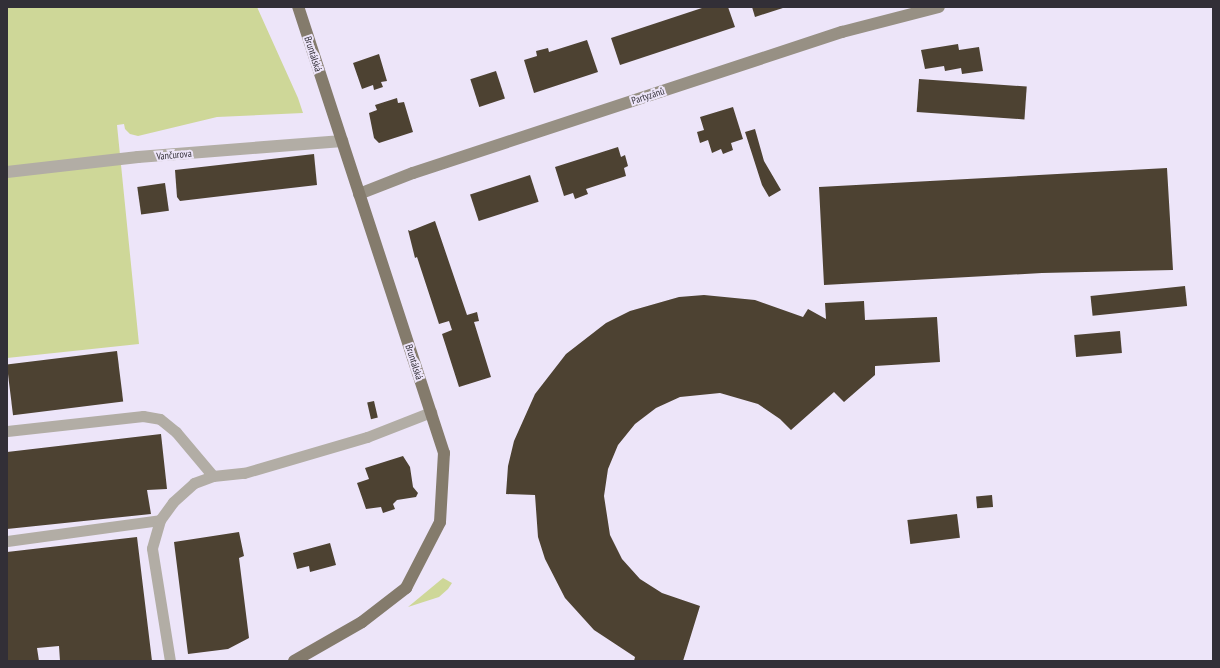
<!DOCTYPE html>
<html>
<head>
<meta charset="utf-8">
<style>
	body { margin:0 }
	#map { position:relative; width:1220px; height:668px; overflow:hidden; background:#ede5f9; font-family:"PT Sans Narrow",sans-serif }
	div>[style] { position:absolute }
	.green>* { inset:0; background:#ced798 }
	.building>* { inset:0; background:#4d4232; transform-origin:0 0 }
	.lane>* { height:11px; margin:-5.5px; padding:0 5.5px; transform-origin:5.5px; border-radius:5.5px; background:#b2ada5 }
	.street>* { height:12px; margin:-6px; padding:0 6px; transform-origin:6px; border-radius:6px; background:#b2ada5 }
	.secondary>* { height:12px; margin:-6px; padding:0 6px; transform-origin:6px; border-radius:6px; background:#979084 }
	.primary>* { height:12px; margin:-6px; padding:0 6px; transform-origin:6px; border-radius:6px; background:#847b6c }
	span { translate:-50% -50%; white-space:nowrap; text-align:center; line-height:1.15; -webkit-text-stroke:4px #ede5f9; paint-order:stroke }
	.street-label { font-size:10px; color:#322f37 }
	.frame { position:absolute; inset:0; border:8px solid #322f37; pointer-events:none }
</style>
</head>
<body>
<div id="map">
	<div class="green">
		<i style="clip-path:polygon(7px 7px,257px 7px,298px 98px,303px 113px,217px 117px,138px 136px,130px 134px,125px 129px,124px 124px,117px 125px,139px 344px,7px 358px)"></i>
		<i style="clip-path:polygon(443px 578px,452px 583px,448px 589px,439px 597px,408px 607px)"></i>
	</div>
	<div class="building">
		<i style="clip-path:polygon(705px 7px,728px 7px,735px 27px,620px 65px,611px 38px)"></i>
		<i style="clip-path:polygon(752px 7px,786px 7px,755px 17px)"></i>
		<i style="clip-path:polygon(587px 40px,598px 72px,534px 93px,524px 60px,537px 56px,536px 51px,548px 48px,549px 52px)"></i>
		<i style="clip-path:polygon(958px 44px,959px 50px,979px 47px,983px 71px,962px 74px,961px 68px,945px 71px,944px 66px,925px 69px,921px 50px)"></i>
		<i style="clip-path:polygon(379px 54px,387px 81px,381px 82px,383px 87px,374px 90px,373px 85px,362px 89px,353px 63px)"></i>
		<i style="left:496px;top:71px;width:29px;height:27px;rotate:72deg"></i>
		<i style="left:919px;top:79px;width:108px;height:33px;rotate:4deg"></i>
		<i style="clip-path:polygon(397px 98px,398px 103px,404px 102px,413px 132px,379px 143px,374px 138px,369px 113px,377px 110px,375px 105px)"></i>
		<i style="clip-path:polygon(733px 107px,743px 139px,731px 143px,733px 150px,723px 154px,721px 149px,712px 153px,708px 140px,700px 143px,697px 132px,704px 130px,700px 117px)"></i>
		<i style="clip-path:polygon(755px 129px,764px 161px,781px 190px,769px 197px,762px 185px,745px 132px)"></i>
		<i style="clip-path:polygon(618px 147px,621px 157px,625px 155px,628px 166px,624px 168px,626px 176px,586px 189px,588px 194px,575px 199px,573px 193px,564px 196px,555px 167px)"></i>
		<i style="clip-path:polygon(314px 154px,317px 185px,180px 201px,177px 197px,175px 170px)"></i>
		<i style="clip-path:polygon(1167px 168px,1173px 270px,1042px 273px,824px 285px,819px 187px)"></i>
		<i style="left:530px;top:175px;width:28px;height:63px;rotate:72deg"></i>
		<i style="left:165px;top:183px;width:28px;height:28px;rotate:82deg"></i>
		<i style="clip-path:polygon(435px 221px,467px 315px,477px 312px,479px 321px,474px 322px,491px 377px,459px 387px,442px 334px,452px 330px,449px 321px,439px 324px,417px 257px,415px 258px,408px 230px,410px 231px)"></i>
		<i style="left:1185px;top:286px;width:20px;height:95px;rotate:84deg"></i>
		<i style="clip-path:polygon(704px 295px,755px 300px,803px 317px,808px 309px,826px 319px,825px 303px,864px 301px,865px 320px,937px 317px,940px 362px,875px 366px,875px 375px,844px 402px,834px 392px,791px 430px,780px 419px,758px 404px,720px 393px,680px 397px,656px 408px,635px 424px,618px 445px,608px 469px,604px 496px,610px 535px,622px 559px,640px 579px,662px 593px,700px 606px,683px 661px,634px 661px,635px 657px,594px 630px,565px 598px,545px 559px,538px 537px,535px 495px,506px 494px,508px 466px,514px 441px,535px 394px,566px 354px,606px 323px,630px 311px,679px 297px)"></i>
		<i style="left:1120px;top:331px;width:22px;height:46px;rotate:85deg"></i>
		<i style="left:117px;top:351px;width:51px;height:111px;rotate:83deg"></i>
		<i style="left:374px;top:401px;width:17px;height:7px;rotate:77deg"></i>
		<i style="clip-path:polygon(161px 434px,167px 489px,147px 490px,151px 514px,7px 529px,7px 452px)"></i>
		<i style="clip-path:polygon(403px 456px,410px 467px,413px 487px,418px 493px,416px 497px,397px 500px,393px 504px,395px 509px,383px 513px,381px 507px,366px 509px,357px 483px,369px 479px,365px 468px)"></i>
		<i style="left:992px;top:495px;width:12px;height:16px;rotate:85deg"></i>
		<i style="left:957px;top:514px;width:24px;height:50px;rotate:83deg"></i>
		<i style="clip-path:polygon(239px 532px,244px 556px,239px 558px,249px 638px,228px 649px,188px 654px,174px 542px)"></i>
		<i style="clip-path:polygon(137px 537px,152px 661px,60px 661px,59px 646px,37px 648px,39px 661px,7px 661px,7px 552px)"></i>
		<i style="clip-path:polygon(330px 543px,336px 565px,310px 572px,309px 566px,297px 569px,293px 553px)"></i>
	</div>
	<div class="lane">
		<i style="left:7px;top:431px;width:137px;rotate:-6.3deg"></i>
		<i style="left:143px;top:416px;width:17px;rotate:10deg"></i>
		<i style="left:160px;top:419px;width:21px;rotate:39deg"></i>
		<i style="left:176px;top:432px;width:57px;rotate:49.9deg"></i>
		<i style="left:7px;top:541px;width:154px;rotate:-7.8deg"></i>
		<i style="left:170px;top:661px;width:114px;rotate:-99.1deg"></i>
		<i style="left:152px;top:548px;width:29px;rotate:-74deg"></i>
		<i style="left:160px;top:520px;width:22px;rotate:-54deg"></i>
		<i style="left:173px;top:502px;width:28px;rotate:-42deg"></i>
		<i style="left:194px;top:483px;width:20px;rotate:-20deg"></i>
		<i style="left:213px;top:476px;width:31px;rotate:-6deg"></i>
		<i style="left:244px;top:473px;width:128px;rotate:-16.3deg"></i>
		<i style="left:367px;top:437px;width:69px;rotate:-21.3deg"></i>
	</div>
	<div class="street">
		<i style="left:7px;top:172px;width:132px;rotate:-6.5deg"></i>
		<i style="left:138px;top:157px;width:205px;rotate:-4.5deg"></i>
	</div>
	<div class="secondary">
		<i style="left:359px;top:194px;width:58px;rotate:-21.3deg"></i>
		<i style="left:413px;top:173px;width:452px;rotate:-18.2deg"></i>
		<i style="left:842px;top:32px;width:100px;rotate:-14.5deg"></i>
	</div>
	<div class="primary">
		<i style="left:294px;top:661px;width:78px;rotate:-29.8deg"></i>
		<i style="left:362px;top:622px;width:56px;rotate:-37.7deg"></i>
		<i style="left:406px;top:588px;width:74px;rotate:-62.7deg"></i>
		<i style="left:440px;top:522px;width:69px;rotate:-86.7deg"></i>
		<i style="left:444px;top:453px;width:469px;rotate:-108.1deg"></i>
	</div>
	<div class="street-label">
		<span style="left:313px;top:54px;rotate:72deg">Bruntálská</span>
		<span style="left:648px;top:96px;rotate:-18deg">Partyzánů</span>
		<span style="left:174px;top:155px;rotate:-5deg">Vančurova</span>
		<span style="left:414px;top:362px;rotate:72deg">Bruntálská</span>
	</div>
	<div class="frame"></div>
</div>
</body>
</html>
